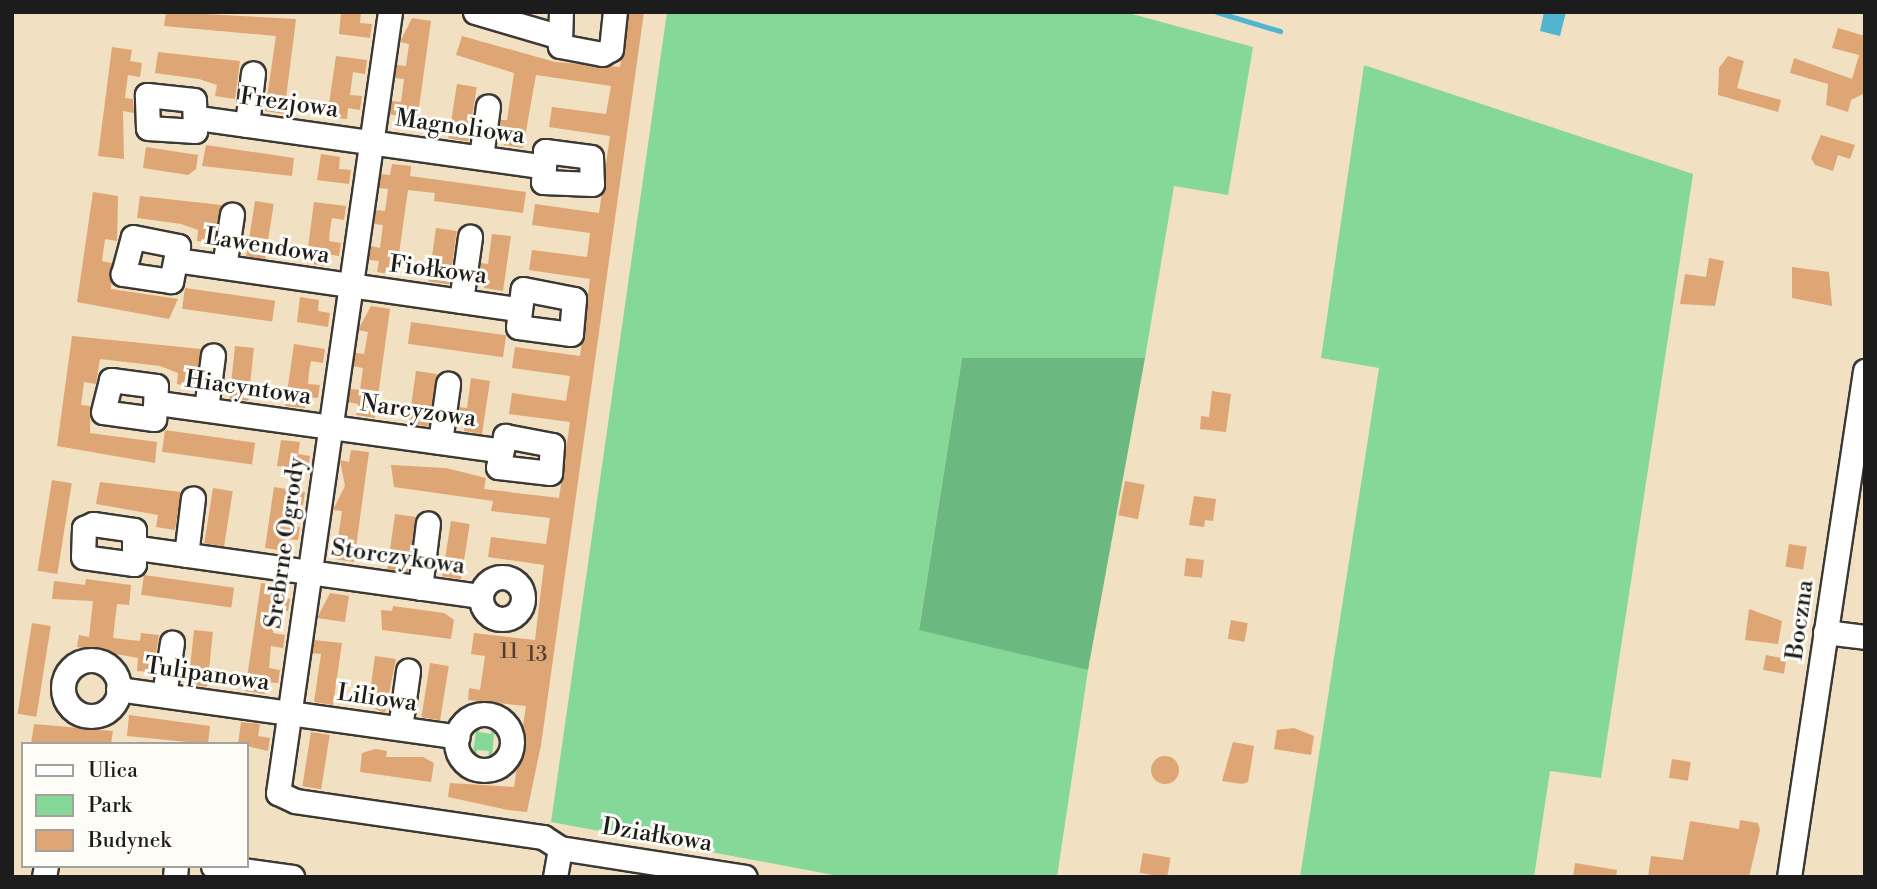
<!DOCTYPE html>
<html>
<head>
<meta charset="utf-8">
<style>
	body { margin:0 }
	#map { position:relative; width:1877px; height:889px; overflow:hidden; background:#f2e0c2; font-family:"Libre Bodoni",serif }
	div>[style] { position:absolute }
	.green>* { inset:0; background:#86d899 }
	.forest>* { inset:0; background:#6cb881 }
	.water>* { inset:0; background:#51b5d0 }
	.stream>* { height:4.5px; margin:-2.25px; padding:0 2.25px; transform-origin:2.25px; border-radius:2.25px; background:#51b5d0 }
	.building>* { inset:0; background:#dea575; transform-origin:0 0 }
	.round { border-radius:50% }
	.roads { filter:drop-shadow(2px 0 #3c3935) drop-shadow(-2px 0 #3c3935) drop-shadow(0 2px #3c3935) drop-shadow(0 -2px #3c3935) }
	.minor>* { height:23px; margin:-11.5px; padding:0 11.5px; transform-origin:11.5px; border-radius:11.5px; background:#fff }
	.minor>.ring { margin:-11.5px; padding:0; box-sizing:content-box; background:none; border:23px solid #fff; border-radius:50% }
	span { translate:-50% -50%; white-space:nowrap; text-align:center; line-height:1.15; -webkit-text-stroke:6px #fdfcf7; paint-order:stroke }
	.number-label { font-size:21px; color:#4c3e32 }
	.number-label span { -webkit-text-stroke-width:0 }
	.street-label { font-size:24px; color:#1c1c1c }
	.frame { position:absolute; inset:0; border:14px solid #1c1c1c; pointer-events:none }
	.legend { position:absolute; left:21px; top:742px; width:228px; height:126px; box-sizing:border-box; background:#fdfcf7; border:2px solid #a3a29f; margin:0; padding:9px 12px; list-style:none; font-size:21px; color:#1c1c1c }
	.legend li { display:flex; align-items:center; gap:14px; height:35px }
	.legend b { width:35px; border:2px solid #a3a29f }
</style>
</head>
<body>
<div id="map">
	<div class="green">
		<i style="clip-path:polygon(667px 12px,1125px 12px,1253px 47px,1228px 195px,1174px 186px,1145px 358px,962px 358px,919px 629px,1088px 670px,1057px 877px,844px 877px,551px 822px)"></i>
		<i style="clip-path:polygon(1364px 65px,1693px 174px,1601px 778px,1550px 771px,1534px 877px,1300px 877px,1379px 368px,1321px 358px)"></i>
		<i style="clip-path:polygon(480px 722px,479px 732px,491px 734px,492px 724px,504px 729px,506px 735px,494px 734px,492px 756px,501px 761px,487px 763px,489px 751px,477px 750px,475px 761px,462px 754px,473px 753px,476px 732px,466px 726px)"></i>
	</div>
	<div class="forest">
		<i style="clip-path:polygon(962px 358px,1145px 358px,1088px 670px,919px 630px)"></i>
	</div>
	<div class="water">
		<i style="clip-path:polygon(1544px 12px,1566px 12px,1560px 36px,1540px 31px)"></i>
	</div>
	<div class="stream">
		<i style="left:1217px;top:12px;width:66px;rotate:16.8deg"></i>
	</div>
	<div class="building">
		<i style="clip-path:polygon(166px 12px,296px 19px,284px 114px,265px 111px,276px 36px,164px 26px)"></i>
		<i style="clip-path:polygon(341px 12px,361px 12px,360px 23px,372px 24px,370px 38px,339px 34px)"></i>
		<i style="clip-path:polygon(629px 12px,644px 12px,541px 745px,527px 812px,508px 810px,448px 797px,450px 783px,514px 787px,526px 706px,468px 700px,469px 688px,480px 690px,485px 656px,471px 654px,474px 633px,535px 640px,544px 565px,488px 557px,491px 537px,546px 544px,550px 518px,491px 511px,493px 501px,394px 487px,391px 465px,446px 468px,486px 478px,484px 489px,559px 498px,570px 422px,509px 414px,512px 393px,566px 401px,570px 376px,512px 368px,515px 347px,580px 356px,590px 279px,529px 270px,532px 250px,587px 257px,590px 233px,532px 225px,535px 204px,599px 213px,610px 136px,549px 127px,552px 107px,606px 114px,611px 86px,536px 75px,523px 148px,504px 145px,506px 133px,498px 132px,500px 120px,507px 120px,514px 73px,456px 55px,462px 36px,555px 62px,620px 67px)"></i>
		<i style="clip-path:polygon(412px 18px,431px 21px,416px 129px,397px 127px,399px 116px,389px 114px,391px 101px,401px 102px,404px 79px,395px 78px,397px 65px,406px 66px,409px 44px,400px 42px)"></i>
		<i style="clip-path:polygon(1838px 28px,1865px 36px,1865px 93px,1851px 100px,1848px 112px,1826px 105px,1828px 84px,1790px 73px,1794px 58px,1852px 79px,1859px 55px,1832px 48px)"></i>
		<i style="clip-path:polygon(112px 47px,132px 50px,130px 61px,142px 63px,140px 77px,128px 75px,125px 98px,133px 99px,134px 113px,123px 111px,124px 159px,98px 156px)"></i>
		<i style="clip-path:polygon(158px 52px,240px 61px,235px 99px,215px 96px,217px 85px,199px 79px,155px 73px)"></i>
		<i style="clip-path:polygon(336px 56px,367px 60px,365px 74px,353px 72px,350px 95px,362px 96px,360px 110px,348px 108px,347px 119px,327px 117px)"></i>
		<i style="clip-path:polygon(1728px 56px,1744px 61px,1737px 88px,1781px 100px,1778px 112px,1718px 95px,1719px 68px)"></i>
		<i style="left:457px;top:84px;width:20px;height:55px;rotate:9deg"></i>
		<i style="clip-path:polygon(1821px 135px,1855px 145px,1850px 159px,1838px 155px,1833px 171px,1815px 165px,1811px 158px)"></i>
		<i style="clip-path:polygon(206px 145px,294px 158px,292px 176px,202px 166px)"></i>
		<i style="clip-path:polygon(146px 147px,198px 155px,196px 169px,188px 175px,143px 168px)"></i>
		<i style="clip-path:polygon(321px 154px,340px 157px,339px 169px,351px 170px,349px 184px,317px 180px)"></i>
		<i style="clip-path:polygon(392px 164px,411px 166px,410px 176px,526px 192px,523px 213px,434px 201px,435px 193px,408px 190px,396px 275px,377px 272px,379px 261px,369px 260px,371px 246px,380px 248px,383px 225px,374px 224px,376px 210px,385px 211px,388px 189px,379px 188px,381px 174px,390px 175px)"></i>
		<i style="clip-path:polygon(93px 192px,118px 196px,117px 241px,105px 239px,102px 261px,112px 263px,111px 289px,178px 299px,169px 319px,77px 302px)"></i>
		<i style="clip-path:polygon(140px 196px,221px 205px,213px 243px,197px 241px,198px 230px,181px 224px,137px 218px)"></i>
		<i style="left:255px;top:201px;width:19px;height:56px;rotate:9deg"></i>
		<i style="clip-path:polygon(314px 202px,346px 206px,344px 220px,332px 218px,330px 229px,329px 241px,341px 243px,339px 256px,327px 254px,325px 266px,306px 263px)"></i>
		<i style="left:436px;top:228px;width:21px;height:54px;rotate:8deg"></i>
		<i style="clip-path:polygon(492px 234px,511px 236px,503px 291px,484px 288px,486px 276px,479px 275px,481px 263px,488px 264px)"></i>
		<i style="clip-path:polygon(1709px 258px,1724px 261px,1715px 306px,1680px 304px,1685px 274px,1706px 277px)"></i>
		<i style="clip-path:polygon(1792px 267px,1829px 272px,1832px 306px,1792px 298px)"></i>
		<i style="left:185px;top:288px;width:91px;height:21px;rotate:8deg"></i>
		<i style="clip-path:polygon(300px 297px,319px 300px,318px 311px,330px 313px,328px 327px,297px 322px)"></i>
		<i style="clip-path:polygon(371px 306px,390px 309px,375px 418px,356px 415px,358px 404px,348px 402px,350px 389px,360px 390px,363px 368px,353px 366px,355px 353px,364px 354px,368px 332px,358px 330px)"></i>
		<i style="left:411px;top:322px;width:96px;height:22px;rotate:8deg"></i>
		<i style="clip-path:polygon(72px 336px,201px 349px,195px 387px,177px 384px,178px 373px,160px 366px,100px 359px,96px 384px,84px 382px,81px 405px,90px 406px,90px 433px,157px 442px,155px 463px,57px 446px)"></i>
		<i style="clip-path:polygon(294px 344px,325px 349px,323px 363px,311px 361px,309px 372px,308px 384px,320px 385px,318px 398px,306px 397px,305px 408px,285px 406px)"></i>
		<i style="left:235px;top:346px;width:19px;height:53px;rotate:6deg"></i>
		<i style="left:416px;top:371px;width:21px;height:53px;rotate:8deg"></i>
		<i style="clip-path:polygon(471px 378px,490px 381px,482px 434px,464px 431px,465px 421px,457px 419px,459px 407px,467px 408px)"></i>
		<i style="clip-path:polygon(1212px 391px,1231px 394px,1226px 432px,1200px 429px,1201px 416px,1209px 417px)"></i>
		<i style="left:165px;top:430px;width:91px;height:22px;rotate:8deg"></i>
		<i style="clip-path:polygon(281px 440px,300px 442px,298px 454px,310px 456px,308px 469px,277px 466px)"></i>
		<i style="clip-path:polygon(351px 450px,369px 452px,354px 562px,335px 559px,342px 511px,333px 510px,345px 486px,340px 460px,349px 462px)"></i>
		<i style="left:52px;top:480px;width:20px;height:92px;rotate:9deg"></i>
		<i style="left:1125px;top:481px;width:20px;height:35px;rotate:11deg"></i>
		<i style="clip-path:polygon(100px 482px,181px 492px,175px 530px,156px 527px,158px 515px,96px 504px)"></i>
		<i style="clip-path:polygon(274px 487px,305px 492px,303px 505px,291px 504px,288px 525px,300px 527px,298px 540px,286px 539px,285px 551px,265px 548px)"></i>
		<i style="left:213px;top:488px;width:20px;height:56px;rotate:9deg"></i>
		<i style="clip-path:polygon(1194px 496px,1216px 499px,1213px 521px,1205px 520px,1204px 527px,1189px 525px)"></i>
		<i style="left:395px;top:514px;width:21px;height:56px;rotate:8deg"></i>
		<i style="left:451px;top:521px;width:19px;height:56px;rotate:9deg"></i>
		<i style="left:1789px;top:544px;width:18px;height:23px;rotate:9deg"></i>
		<i style="left:1186px;top:558px;width:18px;height:18px;rotate:6deg"></i>
		<i style="left:144px;top:575px;width:91px;height:20px;rotate:8deg"></i>
		<i style="clip-path:polygon(86px 579px,131px 585px,129px 605px,117px 604px,113px 638px,140px 641px,141px 633px,159px 635px,153px 672px,137px 671px,138px 658px,77px 647px,79px 635px,89px 637px,93px 601px,52px 599px,54px 581px,85px 585px)"></i>
		<i style="clip-path:polygon(261px 583px,280px 585px,278px 597px,290px 599px,288px 611px,276px 610px,273px 633px,285px 635px,283px 648px,271px 646px,269px 668px,280px 670px,278px 683px,267px 682px,265px 694px,245px 691px)"></i>
		<i style="clip-path:polygon(330px 593px,349px 596px,345px 622px,317px 618px)"></i>
		<i style="clip-path:polygon(393px 606px,444px 613px,454px 620px,451px 639px,382px 630px,381px 610px,392px 611px)"></i>
		<i style="clip-path:polygon(1749px 609px,1782px 621px,1778px 644px,1745px 640px)"></i>
		<i style="left:1231px;top:620px;width:17px;height:19px;rotate:10deg"></i>
		<i style="left:32px;top:623px;width:19px;height:92px;rotate:9deg"></i>
		<i style="left:194px;top:630px;width:19px;height:55px;rotate:6deg"></i>
		<i style="clip-path:polygon(314px 640px,342px 643px,333px 705px,314px 702px,321px 654px,312px 653px)"></i>
		<i style="left:1766px;top:655px;width:21px;height:15px;rotate:11deg"></i>
		<i style="clip-path:polygon(375px 656px,396px 659px,385px 713px,368px 706px)"></i>
		<i style="left:430px;top:663px;width:19px;height:55px;rotate:9deg"></i>
		<i style="clip-path:polygon(129px 715px,210px 726px,208px 744px,127px 736px)"></i>
		<i style="clip-path:polygon(241px 722px,260px 724px,258px 736px,270px 738px,268px 751px,238px 744px)"></i>
		<i style="clip-path:polygon(34px 724px,113px 731px,111px 744px,31px 744px)"></i>
		<i style="clip-path:polygon(1294px 728px,1314px 736px,1311px 755px,1274px 749px,1277px 730px)"></i>
		<i style="left:311px;top:732px;width:19px;height:55px;rotate:9deg"></i>
		<i style="clip-path:polygon(1233px 742px,1254px 746px,1248px 782px,1242px 784px,1222px 781px)"></i>
		<i style="clip-path:polygon(375px 749px,387px 751px,386px 757px,423px 757px,434px 763px,431px 782px,360px 772px,362px 753px)"></i>
		<i class="round" style="left:1151px;top:756px;width:28px;height:28px"></i>
		<i style="left:1672px;top:759px;width:19px;height:19px;rotate:9deg"></i>
		<i style="clip-path:polygon(1740px 820px,1758px 823px,1760px 830px,1749px 877px,1648px 877px,1651px 856px,1683px 860px,1690px 821px,1739px 829px)"></i>
		<i style="left:1143px;top:853px;width:28px;height:20px;rotate:10deg"></i>
		<i style="clip-path:polygon(1575px 863px,1617px 870px,1616px 877px,1573px 877px)"></i>
	</div>
	<div class="roads">
		<div class="minor">
			<i style="left:390px;top:12px;width:789px;rotate:98.16deg"></i>
			<i style="left:278px;top:793px;width:19px;rotate:25deg"></i>
			<i style="left:295px;top:801px;width:251px;rotate:8.3deg"></i>
			<i style="left:543px;top:837px;width:20px;rotate:33deg"></i>
			<i style="left:560px;top:848px;width:187px;rotate:8.9deg"></i>
			<i style="left:475px;top:12px;width:85px;rotate:16.3deg"></i>
			<i style="left:561px;top:12px;width:34px;rotate:92deg"></i>
			<i style="left:560px;top:46px;width:43px;rotate:10.8deg"></i>
			<i style="left:602px;top:54px;width:10px;rotate:-29deg"></i>
			<i style="left:611px;top:49px;width:37px;rotate:-84deg"></i>
			<i style="left:147px;top:95px;width:47px;rotate:6.1deg"></i>
			<i style="left:194px;top:100px;width:31px;rotate:88deg"></i>
			<i style="left:195px;top:131px;width:47px;rotate:-176.3deg"></i>
			<i style="left:148px;top:128px;width:33px;rotate:-92deg"></i>
			<i style="left:198px;top:118px;width:346px;rotate:8deg"></i>
			<i style="left:247px;top:125px;width:52px;rotate:-83.4deg"></i>
			<i style="left:545px;top:151px;width:46px;rotate:7.4deg"></i>
			<i style="left:591px;top:157px;width:27px;rotate:88deg"></i>
			<i style="left:592px;top:184px;width:49px;rotate:-177.7deg"></i>
			<i style="left:543px;top:182px;width:31px;rotate:-86deg"></i>
			<i style="left:481px;top:157px;width:51px;rotate:-82.2deg"></i>
			<i style="left:133px;top:237px;width:46px;rotate:11.3deg"></i>
			<i style="left:178px;top:246px;width:36px;rotate:101deg"></i>
			<i style="left:171px;top:281px;width:49px;rotate:-171.7deg"></i>
			<i style="left:123px;top:274px;width:38px;rotate:-75deg"></i>
			<i style="left:176px;top:260px;width:345px;rotate:8.2deg"></i>
			<i style="left:224px;top:267px;width:53px;rotate:-81.3deg"></i>
			<i style="left:523px;top:289px;width:52px;rotate:11.1deg"></i>
			<i style="left:574px;top:299px;width:35px;rotate:95deg"></i>
			<i style="left:571px;top:334px;width:53px;rotate:-172.5deg"></i>
			<i style="left:518px;top:327px;width:38px;rotate:-83deg"></i>
			<i style="left:461px;top:301px;width:65px;rotate:-82deg"></i>
			<i style="left:111px;top:380px;width:45px;rotate:7.6deg"></i>
			<i style="left:156px;top:386px;width:33px;rotate:93deg"></i>
			<i style="left:154px;top:419px;width:51px;rotate:-172.2deg"></i>
			<i style="left:103px;top:412px;width:33px;rotate:-76deg"></i>
			<i style="left:158px;top:403px;width:343px;rotate:7.9deg"></i>
			<i style="left:206px;top:409px;width:54px;rotate:-82.6deg"></i>
			<i style="left:505px;top:436px;width:48px;rotate:10.8deg"></i>
			<i style="left:552px;top:445px;width:28px;rotate:94deg"></i>
			<i style="left:550px;top:473px;width:52px;rotate:-173.4deg"></i>
			<i style="left:498px;top:467px;width:32px;rotate:-77deg"></i>
			<i style="left:440px;top:442px;width:59px;rotate:-82.1deg"></i>
			<i style="left:93px;top:524px;width:41px;rotate:8.3deg"></i>
			<i style="left:134px;top:530px;width:34px;rotate:90deg"></i>
			<i style="left:134px;top:564px;width:51px;rotate:-172.2deg"></i>
			<i style="left:83px;top:557px;width:29px;rotate:-88deg"></i>
			<i style="left:84px;top:528px;width:10px;rotate:-24deg"></i>
			<i style="left:138px;top:548px;width:346px;rotate:8deg"></i>
			<i style="left:186px;top:555px;width:57px;rotate:-83deg"></i>
			<i class="ring" style="left:481px;top:577px;width:19px;height:19px"></i>
			<i style="left:420px;top:588px;width:65px;rotate:-83deg"></i>
			<i style="left:1825px;top:632px;width:40px;rotate:7.1deg"></i>
			<i class="ring" style="left:63px;top:660px;width:33px;height:33px"></i>
			<i style="left:118px;top:689px;width:343px;rotate:8deg"></i>
			<i style="left:164px;top:695px;width:53px;rotate:-81.3deg"></i>
			<i class="ring" style="left:456px;top:714px;width:33px;height:33px"></i>
			<i style="left:400px;top:728px;width:58px;rotate:-82deg"></i>
			<i style="left:213px;top:866px;width:80px;rotate:7.9deg"></i>
			<i style="left:44px;top:877px;width:11px;rotate:-80deg"></i>
			<i style="left:175px;top:877px;width:11px;rotate:-85deg"></i>
			<i style="left:555px;top:877px;width:29px;rotate:-80deg"></i>
			<i style="left:1789px;top:877px;width:512px;rotate:-81.46deg"></i>
		</div>
	</div>
	<div class="number-label">
		<span style="left:509px;top:652px">11</span>
		<span style="left:537px;top:655px">13</span>
	</div>
	<div class="street-label">
		<span style="left:289px;top:104px;rotate:8deg">Frezjowa</span>
		<span style="left:460px;top:128px;rotate:8deg">Magnoliowa</span>
		<span style="left:267px;top:247px;rotate:9deg">Lawendowa</span>
		<span style="left:438px;top:271px;rotate:7deg">Fiołkowa</span>
		<span style="left:248px;top:389px;rotate:8deg">Hiacyntowa</span>
		<span style="left:418px;top:412px;rotate:8deg">Narcyzowa</span>
		<span style="left:286px;top:543px;rotate:-82deg">Srebrne Ogrody</span>
		<span style="left:398px;top:558px;rotate:8deg">Storczykowa</span>
		<span style="left:1801px;top:620px;rotate:-82deg">Boczna</span>
		<span style="left:207px;top:675px;rotate:8deg">Tulipanowa</span>
		<span style="left:377px;top:699px;rotate:8deg">Liliowa</span>
		<span style="left:657px;top:836px;rotate:9deg">Działkowa</span>
	</div>
	<div class="frame"></div>
	<ul class="legend">
	<li><b style="height:9px;background:#fff"></b>Ulica</li>
	<li><b style="height:19px;background:#86d899"></b>Park</li>
	<li><b style="height:19px;background:#dea575"></b>Budynek</li>
	</ul>
</div>
</body>
</html>
